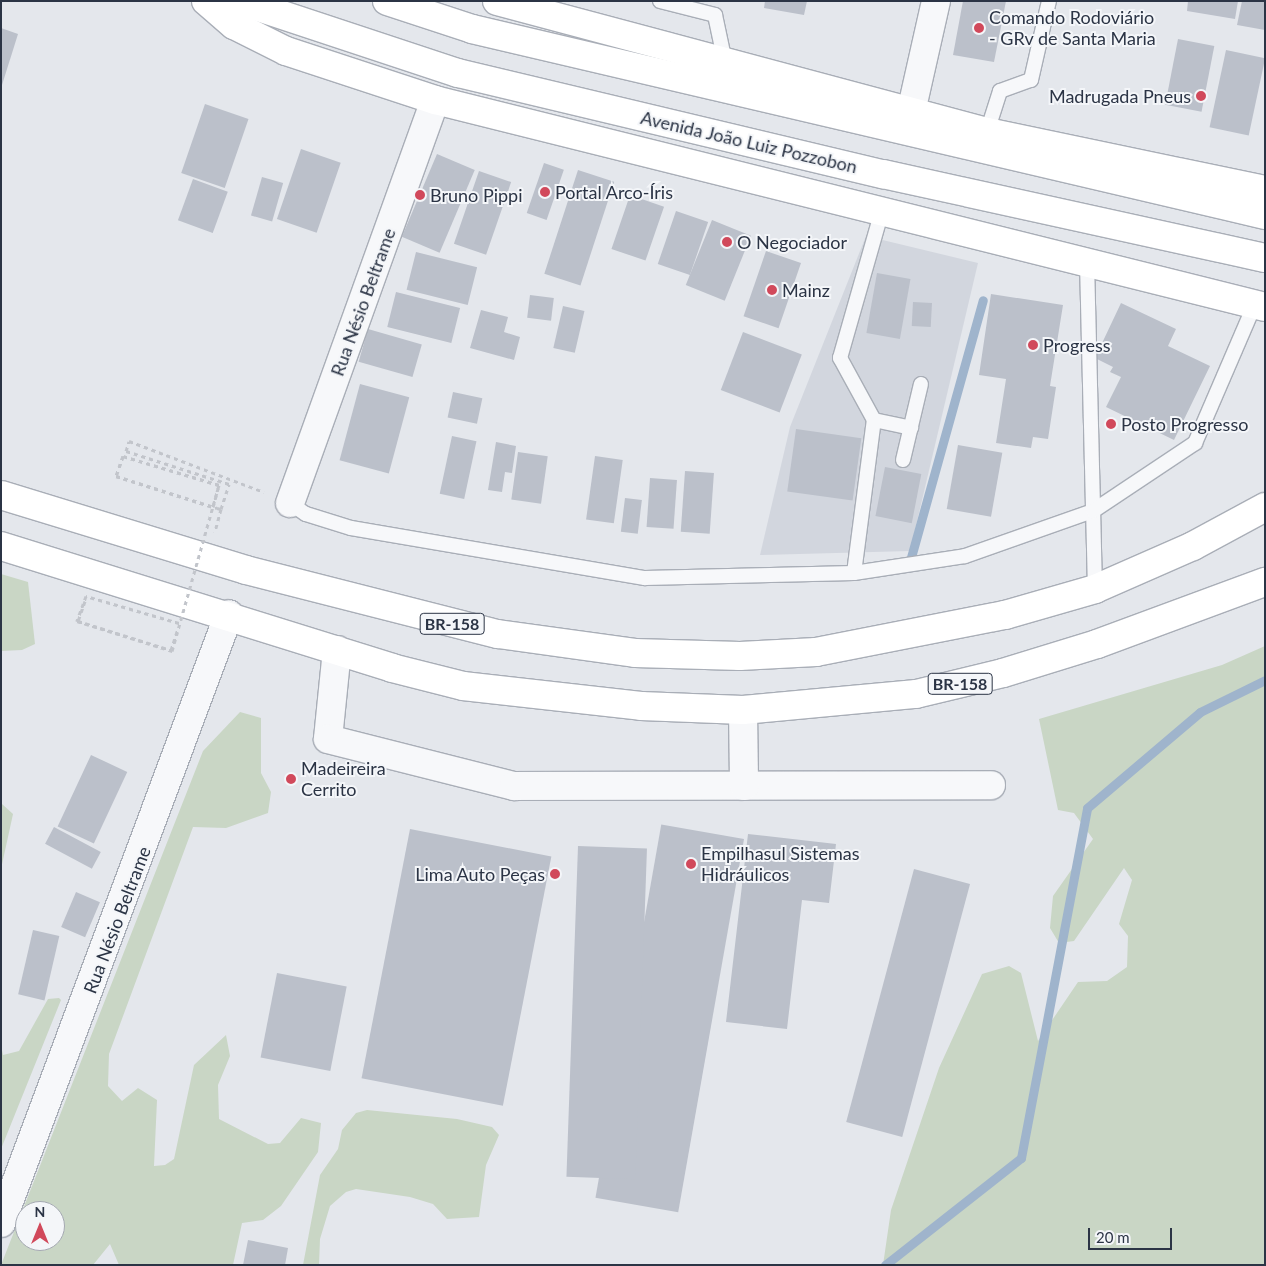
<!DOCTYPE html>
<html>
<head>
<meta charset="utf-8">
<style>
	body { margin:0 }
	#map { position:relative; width:1266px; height:1266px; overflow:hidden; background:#e4e7ec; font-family:Lato,sans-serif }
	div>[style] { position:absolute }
	.built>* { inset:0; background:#d2d6de }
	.green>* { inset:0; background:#c9d6c5 }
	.stream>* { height:9px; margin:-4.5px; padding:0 4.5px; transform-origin:4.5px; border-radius:4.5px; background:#9fb4cc }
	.building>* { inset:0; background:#bbc0ca; transform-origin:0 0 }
	.path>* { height:3px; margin-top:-1.5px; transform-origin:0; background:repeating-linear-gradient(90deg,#c2c5cb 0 4px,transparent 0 8px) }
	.roads { filter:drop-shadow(1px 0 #a9aeb7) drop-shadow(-1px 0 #a9aeb7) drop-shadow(0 1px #a9aeb7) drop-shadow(0 -1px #a9aeb7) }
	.service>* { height:14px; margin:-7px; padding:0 7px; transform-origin:7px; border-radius:7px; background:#f7f8fa }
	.minor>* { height:28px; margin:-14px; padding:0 14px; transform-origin:14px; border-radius:14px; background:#f7f8fa }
	.primary>* { height:28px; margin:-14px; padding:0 14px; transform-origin:14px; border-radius:14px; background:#fff }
	.trunk>* { height:28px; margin:-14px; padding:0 14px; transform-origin:14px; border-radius:14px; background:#fff }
	.path-bridge>* { height:3px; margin-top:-1.5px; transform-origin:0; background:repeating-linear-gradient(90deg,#c2c5cb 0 4px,transparent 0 8px) }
	.dots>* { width:14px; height:14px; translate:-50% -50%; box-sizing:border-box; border:2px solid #f4f6f9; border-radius:50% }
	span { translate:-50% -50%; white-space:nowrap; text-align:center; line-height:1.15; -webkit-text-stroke:4px #f4f6f9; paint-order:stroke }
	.shield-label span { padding:1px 4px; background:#f4f6f9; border:1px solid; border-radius:4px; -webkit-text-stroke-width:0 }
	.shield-label { font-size:16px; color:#2b3445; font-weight:700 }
	.poi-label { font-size:18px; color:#2b3445 }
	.left { translate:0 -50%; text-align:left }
	.right { translate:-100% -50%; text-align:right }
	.street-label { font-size:18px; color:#2b3445 }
	.frame { position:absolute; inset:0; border:2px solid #2b3445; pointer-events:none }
	.north { position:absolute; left:15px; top:1201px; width:50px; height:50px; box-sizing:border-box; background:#f4f6f9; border:1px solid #a4a8b1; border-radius:50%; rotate:0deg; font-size:14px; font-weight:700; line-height:20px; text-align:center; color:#2b3445 }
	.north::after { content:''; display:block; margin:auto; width:18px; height:22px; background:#d1495b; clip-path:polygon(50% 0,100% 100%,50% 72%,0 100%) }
	.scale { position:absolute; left:1088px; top:1228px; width:84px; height:22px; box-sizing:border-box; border:2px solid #2b3445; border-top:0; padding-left:6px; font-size:15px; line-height:18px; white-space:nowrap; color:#2b3445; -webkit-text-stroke:4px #f4f6f9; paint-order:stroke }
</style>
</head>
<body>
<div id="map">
	<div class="built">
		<i style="clip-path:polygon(866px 236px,978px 263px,910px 551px,760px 555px,790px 427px)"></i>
	</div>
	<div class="green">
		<i style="clip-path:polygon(1px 574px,28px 582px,35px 644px,22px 650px,1px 651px)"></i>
		<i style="clip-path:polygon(1265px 646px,1265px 1265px,883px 1265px,891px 1210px,939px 1068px,982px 974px,1009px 966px,1021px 973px,1038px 1041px,1078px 982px,1107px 981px,1127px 967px,1128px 936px,1119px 924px,1132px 880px,1124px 868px,1074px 941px,1059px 943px,1050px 928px,1053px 896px,1093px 839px,1074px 813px,1058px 810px,1039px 719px,1222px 665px)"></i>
		<i style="clip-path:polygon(evenodd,240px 712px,261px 718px,261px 773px,271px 792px,268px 813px,226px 828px,193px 827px,109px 1054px,108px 1086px,122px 1101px,138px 1088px,157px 1100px,154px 1166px,165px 1165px,174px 1159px,194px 1065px,226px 1035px,230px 1056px,218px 1085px,219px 1119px,268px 1144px,280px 1143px,301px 1118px,321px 1123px,318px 1152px,281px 1206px,263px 1220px,242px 1223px,233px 1265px,119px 1265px,110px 1244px,93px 1265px,1px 1265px,203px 751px,240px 712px,25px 1211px,55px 1211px,55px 1241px,25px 1241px,25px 1211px)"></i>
		<i style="clip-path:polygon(2px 804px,13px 814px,1px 869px,1px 806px)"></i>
		<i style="clip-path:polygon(59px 998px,61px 1000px,1px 1149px,1px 1045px,3px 1055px,19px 1051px,48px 999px)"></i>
		<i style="clip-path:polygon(367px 1110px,457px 1119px,492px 1127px,499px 1135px,486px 1165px,479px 1217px,447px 1219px,433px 1204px,410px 1197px,356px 1189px,346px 1192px,330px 1206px,320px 1239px,319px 1265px,303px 1265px,320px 1175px,338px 1149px,342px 1130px,356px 1113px)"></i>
	</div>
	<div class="stream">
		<i style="left:908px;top:568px;width:278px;rotate:-74.4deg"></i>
		<i style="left:885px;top:1265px;width:173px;rotate:-38.2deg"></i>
		<i style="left:1021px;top:1158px;width:356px;rotate:-79.3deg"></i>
		<i style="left:1087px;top:808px;width:148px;rotate:-40.3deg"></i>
		<i style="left:1200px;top:712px;width:72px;rotate:-26.2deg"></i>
	</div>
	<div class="building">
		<i style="clip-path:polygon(765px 1px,807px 1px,804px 15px,764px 8px)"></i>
		<i style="clip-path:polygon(963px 1px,1006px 1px,994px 62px,953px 55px)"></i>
		<i style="clip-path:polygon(1188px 1px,1238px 1px,1235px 19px,1187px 11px)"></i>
		<i style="clip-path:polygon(1242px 1px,1265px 1px,1265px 30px,1237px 25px)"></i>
		<i style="clip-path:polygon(1px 28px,18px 34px,2px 85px,1px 85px)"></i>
		<i style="left:1178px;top:39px;width:37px;height:67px;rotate:11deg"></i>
		<i style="left:1226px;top:50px;width:40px;height:79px;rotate:12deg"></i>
		<i style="left:205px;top:104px;width:46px;height:73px;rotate:19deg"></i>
		<i style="left:301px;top:149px;width:42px;height:74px;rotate:19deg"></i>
		<i style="left:437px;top:154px;width:41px;height:90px;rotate:23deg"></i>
		<i style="left:544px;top:163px;width:21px;height:53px;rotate:19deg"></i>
		<i style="left:578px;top:170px;width:38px;height:109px;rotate:18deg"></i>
		<i style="left:479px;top:171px;width:34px;height:77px;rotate:19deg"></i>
		<i style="left:262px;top:177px;width:22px;height:40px;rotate:16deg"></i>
		<i style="left:193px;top:179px;width:37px;height:44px;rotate:20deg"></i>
		<i style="left:630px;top:195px;width:36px;height:57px;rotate:19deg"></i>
		<i style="left:676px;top:211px;width:34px;height:56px;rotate:19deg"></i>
		<i style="left:712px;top:220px;width:42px;height:70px;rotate:22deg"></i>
		<i style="left:766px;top:251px;width:37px;height:69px;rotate:19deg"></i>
		<i style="left:416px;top:252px;width:63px;height:39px;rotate:14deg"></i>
		<i style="left:877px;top:273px;width:34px;height:61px;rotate:10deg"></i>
		<i style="left:396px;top:292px;width:66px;height:36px;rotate:14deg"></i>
		<i style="clip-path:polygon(991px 294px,1063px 305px,1050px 386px,1056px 387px,1048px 439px,1033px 437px,1031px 448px,996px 443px,1006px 379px,979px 375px)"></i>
		<i style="left:530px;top:295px;width:24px;height:23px;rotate:7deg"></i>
		<i style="left:913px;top:302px;width:19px;height:24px;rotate:3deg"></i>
		<i style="clip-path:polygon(1121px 303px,1176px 329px,1168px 346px,1210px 366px,1174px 440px,1106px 407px,1121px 377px,1110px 372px,1113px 367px,1095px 358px)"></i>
		<i style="left:563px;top:306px;width:22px;height:43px;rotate:13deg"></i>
		<i style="clip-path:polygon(481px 310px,508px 317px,504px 332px,520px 337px,514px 360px,470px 348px)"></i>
		<i style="left:368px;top:329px;width:56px;height:34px;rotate:16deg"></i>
		<i style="left:743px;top:332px;width:63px;height:62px;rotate:21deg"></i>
		<i style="left:360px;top:384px;width:51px;height:79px;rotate:15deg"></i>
		<i style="left:453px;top:392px;width:30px;height:26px;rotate:12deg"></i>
		<i style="left:796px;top:429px;width:66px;height:63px;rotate:8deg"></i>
		<i style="left:452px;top:436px;width:25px;height:59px;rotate:12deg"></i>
		<i style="clip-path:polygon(496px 442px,516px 446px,512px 473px,505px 472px,502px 492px,488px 490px)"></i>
		<i style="left:958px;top:445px;width:45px;height:65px;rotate:10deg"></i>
		<i style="left:518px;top:452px;width:30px;height:48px;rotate:8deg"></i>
		<i style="left:595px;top:456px;width:28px;height:64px;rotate:8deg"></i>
		<i style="left:885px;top:467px;width:37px;height:50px;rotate:11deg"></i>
		<i style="left:685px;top:471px;width:29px;height:61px;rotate:4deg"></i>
		<i style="left:650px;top:478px;width:27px;height:49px;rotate:4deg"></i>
		<i style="left:625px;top:498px;width:17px;height:34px;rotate:7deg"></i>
		<i style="left:91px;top:755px;width:40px;height:79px;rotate:25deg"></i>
		<i style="left:54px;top:827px;width:53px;height:19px;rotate:28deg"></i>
		<i style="left:410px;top:829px;width:144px;height:254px;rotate:11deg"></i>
		<i style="clip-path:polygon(748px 834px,836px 844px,829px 903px,802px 900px,787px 1029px,726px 1022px)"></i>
		<i style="left:744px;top:839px;width:379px;height:84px;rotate:100deg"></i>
		<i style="left:578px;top:846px;width:69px;height:331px;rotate:2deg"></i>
		<i style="left:914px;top:869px;width:58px;height:262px;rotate:15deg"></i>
		<i style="left:76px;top:892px;width:26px;height:38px;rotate:23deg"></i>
		<i style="left:33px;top:930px;width:27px;height:66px;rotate:13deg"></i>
		<i style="left:277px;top:973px;width:71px;height:86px;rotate:11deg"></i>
		<i style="clip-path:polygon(248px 1240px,288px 1248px,285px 1265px,243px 1265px)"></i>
	</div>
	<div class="path">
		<i style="left:213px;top:507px;width:23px;rotate:-75deg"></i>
		<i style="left:219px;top:485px;width:100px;rotate:-163.2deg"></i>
		<i style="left:123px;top:456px;width:21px;rotate:109deg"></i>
		<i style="left:116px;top:476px;width:106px;rotate:17.6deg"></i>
		<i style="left:217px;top:508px;width:4px;rotate:14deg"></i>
		<i style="left:221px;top:509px;width:24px;rotate:105deg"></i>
		<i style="left:221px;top:509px;width:26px;rotate:-72deg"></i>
		<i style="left:229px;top:484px;width:108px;rotate:-162.2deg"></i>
		<i style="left:126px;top:451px;width:10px;rotate:-73deg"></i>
		<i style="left:129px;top:441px;width:144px;rotate:20.7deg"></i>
		<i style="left:85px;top:601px;width:21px;rotate:109deg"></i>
		<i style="left:78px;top:621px;width:97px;rotate:17.3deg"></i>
		<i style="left:171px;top:650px;width:22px;rotate:-72deg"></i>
	</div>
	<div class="roads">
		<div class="service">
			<i style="left:660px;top:1px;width:57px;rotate:14.3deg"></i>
			<i style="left:715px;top:15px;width:48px;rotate:78deg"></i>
			<i style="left:987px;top:132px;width:43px;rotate:-72.4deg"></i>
			<i style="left:1000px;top:91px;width:33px;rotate:-20deg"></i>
			<i style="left:1031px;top:80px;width:81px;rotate:-77.2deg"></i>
			<i style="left:1087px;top:262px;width:327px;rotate:88.6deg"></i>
			<i style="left:874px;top:420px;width:38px;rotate:12deg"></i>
			<i style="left:903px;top:460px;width:78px;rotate:-76.7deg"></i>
			<i style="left:290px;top:503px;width:19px;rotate:35deg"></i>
			<i style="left:306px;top:514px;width:47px;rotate:17.3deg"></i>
			<i style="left:351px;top:528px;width:298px;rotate:9.7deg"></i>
			<i style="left:645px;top:578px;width:209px;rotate:-1.4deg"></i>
			<i style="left:854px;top:573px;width:112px;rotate:-8.7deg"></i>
			<i style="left:965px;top:556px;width:136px;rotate:-19.4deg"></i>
			<i style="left:1093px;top:511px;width:123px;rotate:-33.7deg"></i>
			<i style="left:1195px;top:443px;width:151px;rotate:-66.7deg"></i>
			<i style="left:854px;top:573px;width:154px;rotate:-82.6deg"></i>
			<i style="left:874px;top:420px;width:71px;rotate:-118.7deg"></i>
			<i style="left:840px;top:358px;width:153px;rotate:-74.1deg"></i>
		</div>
		<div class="minor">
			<i style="left:911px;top:112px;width:114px;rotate:-77.3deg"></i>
			<i style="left:290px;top:503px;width:428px;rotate:-70.2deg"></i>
			<i style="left:337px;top:650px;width:89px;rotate:95.8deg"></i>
			<i style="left:328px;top:739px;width:192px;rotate:14.2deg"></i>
			<i style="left:514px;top:786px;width:477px;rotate:-0.1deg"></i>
			<i style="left:743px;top:710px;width:76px;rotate:89.2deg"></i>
			<i style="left:1px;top:1223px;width:650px;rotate:-69.47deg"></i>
		</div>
		<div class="primary">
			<i style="left:240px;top:1px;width:230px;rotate:18.3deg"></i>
			<i style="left:458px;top:73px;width:437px;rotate:13.4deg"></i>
			<i style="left:883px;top:174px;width:391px;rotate:12.4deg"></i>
			<i style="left:387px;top:1px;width:89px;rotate:18.2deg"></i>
			<i style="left:472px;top:29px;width:815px;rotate:13.2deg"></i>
		</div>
		<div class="trunk">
			<i style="left:206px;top:1px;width:37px;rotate:41deg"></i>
			<i style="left:234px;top:25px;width:58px;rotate:26.6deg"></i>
			<i style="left:286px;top:51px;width:157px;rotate:18.2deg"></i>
			<i style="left:435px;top:100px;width:855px;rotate:14deg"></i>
			<i style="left:497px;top:1px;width:507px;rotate:14.97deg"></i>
			<i style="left:987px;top:132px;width:284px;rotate:11.8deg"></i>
			<i style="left:1px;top:495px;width:256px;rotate:17deg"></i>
			<i style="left:246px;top:570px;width:260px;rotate:14.3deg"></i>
			<i style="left:498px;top:634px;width:138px;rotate:7.9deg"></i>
			<i style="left:635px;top:653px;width:105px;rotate:1.6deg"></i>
			<i style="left:740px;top:656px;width:76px;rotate:-3deg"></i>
			<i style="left:816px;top:652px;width:193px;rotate:-11.1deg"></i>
			<i style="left:1005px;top:615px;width:94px;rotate:-16.1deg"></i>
			<i style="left:1095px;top:589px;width:107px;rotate:-23.7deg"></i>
			<i style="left:1193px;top:546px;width:82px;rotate:-28.4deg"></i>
			<i style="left:1px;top:546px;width:410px;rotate:17.3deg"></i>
			<i style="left:392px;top:668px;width:73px;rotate:14.2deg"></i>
			<i style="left:463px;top:686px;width:179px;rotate:6.4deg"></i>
			<i style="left:641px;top:706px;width:102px;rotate:2.2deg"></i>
			<i style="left:743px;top:710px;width:174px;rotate:-5.3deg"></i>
			<i style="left:916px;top:694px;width:89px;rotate:-13.6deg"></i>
			<i style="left:1003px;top:673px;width:98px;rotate:-17.1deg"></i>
			<i style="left:1097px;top:644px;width:179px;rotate:-20.3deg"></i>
		</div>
	</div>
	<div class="path-bridge">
		<i style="left:179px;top:623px;width:97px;rotate:-163.8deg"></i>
		<i style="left:86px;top:596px;width:27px;rotate:110deg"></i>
		<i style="left:77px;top:621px;width:100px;rotate:17.5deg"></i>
		<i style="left:172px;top:651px;width:173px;rotate:-74.2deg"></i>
		<i style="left:219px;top:485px;width:100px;rotate:-163.2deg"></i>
		<i style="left:123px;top:456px;width:21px;rotate:109deg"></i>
		<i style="left:116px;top:476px;width:102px;rotate:17.7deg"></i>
	</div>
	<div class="dots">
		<i style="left:979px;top:28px;background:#d1495b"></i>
		<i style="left:1201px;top:96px;background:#d1495b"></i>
		<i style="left:545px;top:192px;background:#d1495b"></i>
		<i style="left:420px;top:195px;background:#d1495b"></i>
		<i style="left:727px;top:242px;background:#d1495b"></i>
		<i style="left:772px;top:290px;background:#d1495b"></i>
		<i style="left:1033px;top:345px;background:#d1495b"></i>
		<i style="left:1111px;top:424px;background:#d1495b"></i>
		<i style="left:291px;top:779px;background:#d1495b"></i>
		<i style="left:691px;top:864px;background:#d1495b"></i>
		<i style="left:555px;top:874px;background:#d1495b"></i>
	</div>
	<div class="shield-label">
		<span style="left:452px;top:624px">BR-158</span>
		<span style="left:960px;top:684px">BR-158</span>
	</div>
	<div class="poi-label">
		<span class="left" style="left:989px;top:28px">Comando Rodoviário<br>- GRv de Santa Maria</span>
		<span class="right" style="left:1191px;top:96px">Madrugada Pneus</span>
		<span class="left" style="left:555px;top:192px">Portal Arco-Íris</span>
		<span class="left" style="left:430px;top:195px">Bruno Pippi</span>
		<span class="left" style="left:737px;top:242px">O Negociador</span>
		<span class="left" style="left:782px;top:290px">Mainz</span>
		<span class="left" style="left:1043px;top:345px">Progress</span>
		<span class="left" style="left:1121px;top:424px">Posto Progresso</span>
		<span class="left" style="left:301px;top:779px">Madeireira<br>Cerrito</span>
		<span class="left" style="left:701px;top:864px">Empilhasul Sistemas<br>Hidráulicos</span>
		<span class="right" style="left:545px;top:874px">Lima Auto Peças</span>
	</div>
	<div class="street-label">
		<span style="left:749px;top:142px;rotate:13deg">Avenida João Luiz Pozzobon</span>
		<span style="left:363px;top:302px;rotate:-70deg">Rua Nésio Beltrame</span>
		<span style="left:117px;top:920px;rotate:-69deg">Rua Nésio Beltrame</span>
	</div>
	<div class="frame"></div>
	<div class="north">N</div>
	<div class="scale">20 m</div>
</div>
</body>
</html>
